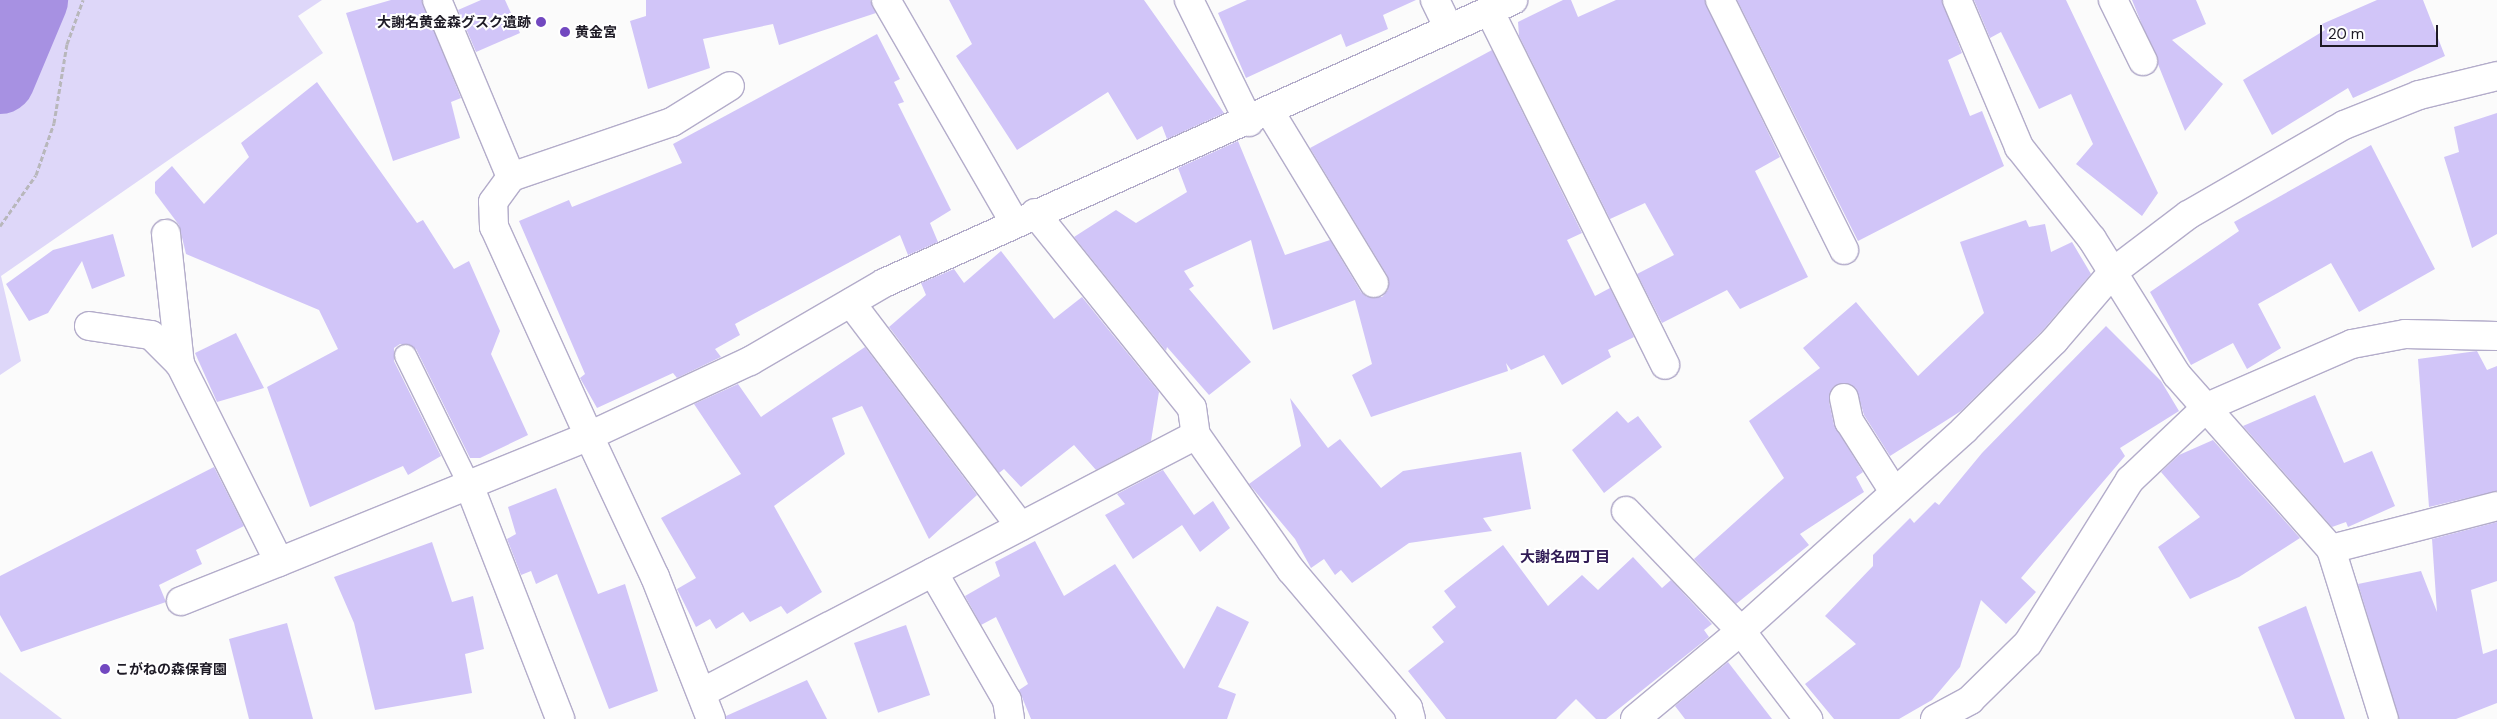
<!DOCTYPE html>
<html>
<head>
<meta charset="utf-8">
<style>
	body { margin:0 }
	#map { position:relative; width:2497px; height:719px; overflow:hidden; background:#fbfbfb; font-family:"DM Sans","Noto Sans JP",sans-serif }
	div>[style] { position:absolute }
	.green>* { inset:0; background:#ded7f9 }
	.river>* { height:70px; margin:-35px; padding:0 35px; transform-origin:35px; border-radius:35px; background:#a791e2 }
	.building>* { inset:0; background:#d1c5f8; transform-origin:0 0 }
	.path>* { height:3px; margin-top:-1.5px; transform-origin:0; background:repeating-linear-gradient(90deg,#b8b7bb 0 5px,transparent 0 7.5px) }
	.roads { filter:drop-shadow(1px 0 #b3acca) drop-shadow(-1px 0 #b3acca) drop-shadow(0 1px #b3acca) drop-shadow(0 -1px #b3acca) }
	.service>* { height:21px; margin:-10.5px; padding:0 10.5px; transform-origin:10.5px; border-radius:10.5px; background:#fff }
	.minor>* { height:28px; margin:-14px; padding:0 14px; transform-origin:14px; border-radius:14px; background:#fff }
	.dots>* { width:14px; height:14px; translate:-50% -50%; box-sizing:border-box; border:2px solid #fff; border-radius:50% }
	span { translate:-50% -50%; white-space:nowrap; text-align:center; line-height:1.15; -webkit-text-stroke:4px #fff; paint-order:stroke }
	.poi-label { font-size:14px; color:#1e1b26; font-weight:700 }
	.right { translate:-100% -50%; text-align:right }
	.left { translate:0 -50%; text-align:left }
	.neighbourhood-label { font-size:15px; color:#301b55; font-weight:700 }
	.scale { position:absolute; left:2320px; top:25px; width:118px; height:22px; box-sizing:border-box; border:2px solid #1e1b26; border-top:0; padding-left:6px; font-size:15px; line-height:18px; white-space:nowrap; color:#1e1b26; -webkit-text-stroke:4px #fff; paint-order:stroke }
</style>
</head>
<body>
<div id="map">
	<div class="green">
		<i style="clip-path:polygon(0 0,322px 0,298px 16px,323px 53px,1px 276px,21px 361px,0 375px)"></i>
		<i style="clip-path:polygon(0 672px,62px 719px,0 719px)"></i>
	</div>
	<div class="river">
		<i style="left:0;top:79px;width:86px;rotate:-67.3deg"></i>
	</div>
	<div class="building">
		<i style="clip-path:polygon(391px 0,422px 0,461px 98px,451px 102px,460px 138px,393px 161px,346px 13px)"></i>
		<i style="clip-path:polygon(481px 0,505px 0,520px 33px,476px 52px,458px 10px)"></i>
		<i style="clip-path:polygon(646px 0,870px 0,876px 13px,779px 45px,773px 24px,703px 39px,710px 68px,648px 89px,630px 21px,646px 16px)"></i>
		<i style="clip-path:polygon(949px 0,1144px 0,1224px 113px,1167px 139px,1162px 126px,1137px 140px,1108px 92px,1017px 150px,956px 56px,972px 44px)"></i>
		<i style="clip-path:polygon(1247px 0,1416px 0,1383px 15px,1388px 29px,1346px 47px,1341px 34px,1246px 78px,1218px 13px)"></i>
		<i style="clip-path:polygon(1563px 0,1571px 0,1578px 17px,1616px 0,1705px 0,1780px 157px,1755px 171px,1808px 277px,1740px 309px,1727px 290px,1662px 323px,1637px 274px,1674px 255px,1645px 203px,1610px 219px,1519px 36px,1518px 22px)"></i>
		<i style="clip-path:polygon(1737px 0,1942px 0,1962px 53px,1948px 60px,1970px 116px,1982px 111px,2004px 166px,1858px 241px)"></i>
		<i style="clip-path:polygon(1974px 0,2066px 0,2158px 193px,2142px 216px,2076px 164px,2093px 144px,2071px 94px,2039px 109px,2001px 32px,1990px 38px)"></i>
		<i style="clip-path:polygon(2132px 0,2196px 0,2206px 24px,2172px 40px,2223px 84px,2185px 131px)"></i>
		<i style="clip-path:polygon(2377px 0,2423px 0,2445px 56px,2353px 98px,2348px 88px,2272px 135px,2243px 80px,2325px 30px,2322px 24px)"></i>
		<i style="clip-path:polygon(877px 34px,900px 79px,894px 82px,904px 102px,898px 104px,951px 210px,930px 223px,938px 242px,908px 255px,900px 235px,735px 324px,740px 335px,715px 349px,721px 357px,677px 378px,673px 373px,597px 408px,580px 378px,585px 374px,519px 221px,569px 200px,572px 207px,682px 163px,673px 144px)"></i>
		<i style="clip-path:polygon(1492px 50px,1582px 233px,1567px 240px,1595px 296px,1610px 288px,1634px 337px,1608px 350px,1611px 357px,1562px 385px,1544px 355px,1511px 370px,1506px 363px,1508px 371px,1371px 417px,1352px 375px,1372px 364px,1355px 300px,1273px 330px,1251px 240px,1184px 271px,1194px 286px,1189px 289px,1251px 362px,1209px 395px,1167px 347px,1166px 351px,1074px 237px,1116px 210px,1136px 223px,1187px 192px,1178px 168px,1238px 141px,1285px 255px,1330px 240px,1361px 292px,1367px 297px,1382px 297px,1388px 290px,1387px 275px,1310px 148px)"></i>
		<i style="clip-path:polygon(317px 82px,417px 223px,423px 220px,454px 269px,469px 261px,500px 331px,491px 354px,528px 435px,480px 458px,470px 458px,416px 349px,400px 344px,394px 348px,394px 361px,441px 456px,408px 475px,403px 466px,310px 507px,267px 387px,338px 349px,319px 310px,186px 254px,179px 225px,155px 193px,155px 182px,172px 166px,204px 204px,249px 157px,241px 143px)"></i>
		<i style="clip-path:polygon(2497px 113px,2497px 234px,2472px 248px,2444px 157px,2459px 152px,2454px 127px)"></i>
		<i style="clip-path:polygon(2371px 145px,2435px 269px,2359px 312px,2331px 263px,2258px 304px,2281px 348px,2247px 369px,2233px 343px,2191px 365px,2150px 292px,2239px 231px,2234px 222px)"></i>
		<i style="clip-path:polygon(2026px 220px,2029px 227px,2045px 224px,2051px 252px,2072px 242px,2091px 274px,2043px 330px,1961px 411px,1890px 456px,1864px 415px,1856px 388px,1841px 383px,1833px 387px,1829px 401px,1834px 425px,1863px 472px,1856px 477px,1864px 492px,1800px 534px,1809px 545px,1736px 604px,1694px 559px,1784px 478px,1749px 421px,1820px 368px,1803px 348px,1856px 302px,1918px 376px,1984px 313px,1960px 242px)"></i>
		<i style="clip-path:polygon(113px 234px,125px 276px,92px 289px,82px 261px,48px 313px,29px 321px,6px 284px,53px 250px)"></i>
		<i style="clip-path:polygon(1001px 251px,1054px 319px,1082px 297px,1159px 392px,1151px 441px,1096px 470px,1074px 445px,1021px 487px,1004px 469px,999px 473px,889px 327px,926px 295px,921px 283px,954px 269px,964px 283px)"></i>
		<i style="clip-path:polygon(2106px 326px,2161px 381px,2179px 411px,2120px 448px,2125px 456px,2021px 578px,2036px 592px,2006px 624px,1981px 600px,1960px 667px,1932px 700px,1899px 719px,1834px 719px,1805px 684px,1856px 644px,1825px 616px,1873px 566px,1873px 555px,1910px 518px,1914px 523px,1935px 502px,1939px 505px,1982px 453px)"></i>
		<i style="clip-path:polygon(236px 333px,264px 388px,217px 402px,195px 353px)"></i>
		<i style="clip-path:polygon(865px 347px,977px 495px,929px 539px,862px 406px,832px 418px,845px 454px,774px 506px,822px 592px,787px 614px,781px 606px,750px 622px,743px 612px,716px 629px,710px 619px,696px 627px,677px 589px,696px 578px,661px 518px,741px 474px,694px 404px,738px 384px,761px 417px)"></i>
		<i style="clip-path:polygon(2477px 351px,2487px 370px,2497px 366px,2497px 491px,2429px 507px,2418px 359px)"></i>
		<i style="clip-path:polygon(2315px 395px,2344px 463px,2372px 451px,2395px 506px,2348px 527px,2346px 522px,2332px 527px,2243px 426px)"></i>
		<i style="clip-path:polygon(1290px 398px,1328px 448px,1340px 439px,1381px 488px,1403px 471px,1521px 452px,1531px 509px,1483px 518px,1492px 531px,1409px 543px,1352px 583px,1341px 570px,1335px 575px,1324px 559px,1311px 568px,1295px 539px,1249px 484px,1301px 446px)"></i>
		<i style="clip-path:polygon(1617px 411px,1628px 423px,1638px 416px,1662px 447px,1604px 493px,1572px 450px)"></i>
		<i style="clip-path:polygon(2213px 440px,2300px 538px,2239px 577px,2190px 599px,2158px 547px,2200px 517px,2161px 472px,2179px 455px)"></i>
		<i style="clip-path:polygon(214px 467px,244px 526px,196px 550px,202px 564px,159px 585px,166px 602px,21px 652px,0 615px,0 576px)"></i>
		<i style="clip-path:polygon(1163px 470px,1194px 515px,1213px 501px,1230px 528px,1200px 552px,1182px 525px,1133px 559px,1105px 515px,1125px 504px,1117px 494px)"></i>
		<i style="clip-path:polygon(556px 488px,598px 594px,625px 584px,658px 691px,609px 709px,557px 574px,536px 584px,531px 571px,521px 575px,507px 539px,516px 534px,508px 507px)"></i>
		<i style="clip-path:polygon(2497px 522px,2497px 581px,2471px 590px,2483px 654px,2497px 649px,2497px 703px,2456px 719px,2399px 719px,2358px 584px,2421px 571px,2437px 612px,2432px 539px)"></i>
		<i style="clip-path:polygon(1035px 541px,1064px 596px,1115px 564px,1184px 669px,1217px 606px,1249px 622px,1218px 687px,1236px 694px,1227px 719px,1031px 719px,1019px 690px,1028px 684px,996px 617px,981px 625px,965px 596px,1000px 576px,995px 562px)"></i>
		<i style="clip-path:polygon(432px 542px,452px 602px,473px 596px,484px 649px,465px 654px,472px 693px,375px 710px,354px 623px,334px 577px)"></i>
		<i style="clip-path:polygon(1503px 545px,1548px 606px,1582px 575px,1598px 590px,1633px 557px,1662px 588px,1671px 580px,1712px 624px,1704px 630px,1709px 637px,1606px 719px,1596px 719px,1576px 699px,1556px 719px,1446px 719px,1408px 671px,1444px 642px,1432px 627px,1456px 607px,1444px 591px)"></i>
		<i style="clip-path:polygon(2306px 606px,2345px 719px,2295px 719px,2258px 627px)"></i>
		<i style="clip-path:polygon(287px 623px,313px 719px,249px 719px,229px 639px)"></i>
		<i style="left:906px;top:625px;width:74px;height:55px;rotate:71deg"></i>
		<i style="clip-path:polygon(1728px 662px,1772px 719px,1685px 719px,1675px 706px)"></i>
		<i style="clip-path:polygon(807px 680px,827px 719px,726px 719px,726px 716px)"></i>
	</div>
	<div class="path">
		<i style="left:0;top:226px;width:62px;rotate:-54.8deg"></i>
		<i style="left:36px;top:175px;width:55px;rotate:-70.9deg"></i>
		<i style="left:54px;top:123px;width:80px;rotate:-80.7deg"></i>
		<i style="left:67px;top:44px;width:47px;rotate:-70deg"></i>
	</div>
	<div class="roads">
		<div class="service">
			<i style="left:405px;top:355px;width:145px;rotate:63.8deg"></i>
		</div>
		<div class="minor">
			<i style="left:437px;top:0;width:192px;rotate:67.3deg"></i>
			<i style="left:886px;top:0;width:256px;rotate:60deg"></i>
			<i style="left:1189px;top:0;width:136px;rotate:63.8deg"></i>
			<i style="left:1435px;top:0;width:30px;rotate:64deg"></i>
			<i style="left:1720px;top:0;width:279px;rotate:63.6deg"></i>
			<i style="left:1957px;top:0;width:160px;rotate:67.1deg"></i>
			<i style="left:2019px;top:147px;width:117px;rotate:51.6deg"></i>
			<i style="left:2092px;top:239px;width:160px;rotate:58deg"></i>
			<i style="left:2177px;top:375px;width:232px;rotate:48.5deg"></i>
			<i style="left:2331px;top:549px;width:178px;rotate:72.7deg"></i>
			<i style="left:2113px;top:0;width:68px;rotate:63.8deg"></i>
			<i style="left:1489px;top:10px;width:396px;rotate:63.6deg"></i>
			<i style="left:1270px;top:112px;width:200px;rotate:58.7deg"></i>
			<i style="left:1035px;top:213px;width:250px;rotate:51.2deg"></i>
			<i style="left:1192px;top:408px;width:27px;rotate:82deg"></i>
			<i style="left:1196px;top:435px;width:165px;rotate:54.9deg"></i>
			<i style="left:1291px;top:570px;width:181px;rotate:49.7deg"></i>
			<i style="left:1408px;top:708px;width:11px;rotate:75deg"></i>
			<i style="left:166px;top:234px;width:131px;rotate:83.9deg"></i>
			<i style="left:180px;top:364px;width:221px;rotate:63.4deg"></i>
			<i style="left:279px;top:562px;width:335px;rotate:-22.1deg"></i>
			<i style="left:589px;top:436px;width:230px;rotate:-114.4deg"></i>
			<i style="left:494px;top:227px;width:25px;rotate:-92deg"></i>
			<i style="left:493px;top:202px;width:31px;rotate:-54deg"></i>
			<i style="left:511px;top:177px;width:170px;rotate:-18.9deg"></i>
			<i style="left:672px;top:122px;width:68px;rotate:-31.8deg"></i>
			<i style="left:851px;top:303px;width:280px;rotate:52.8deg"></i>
			<i style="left:89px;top:326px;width:63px;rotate:8.3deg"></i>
			<i style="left:151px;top:335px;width:41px;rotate:45deg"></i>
			<i style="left:1844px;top:398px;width:24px;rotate:78deg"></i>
			<i style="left:1849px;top:421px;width:82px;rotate:57.5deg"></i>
			<i style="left:469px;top:485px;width:251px;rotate:68.7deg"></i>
			<i style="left:1626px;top:511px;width:166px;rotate:46.2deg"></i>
			<i style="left:1741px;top:631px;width:111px;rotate:52.7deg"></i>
			<i style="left:2331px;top:549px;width:171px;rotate:-14.5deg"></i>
			<i style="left:933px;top:572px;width:148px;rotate:60deg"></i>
			<i style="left:1007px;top:700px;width:19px;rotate:81deg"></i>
			<i style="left:181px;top:601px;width:105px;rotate:-21.7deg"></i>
			<i style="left:703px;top:692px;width:556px;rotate:-27.53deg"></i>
			<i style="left:711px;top:719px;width:153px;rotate:-111.5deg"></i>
			<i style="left:655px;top:577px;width:156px;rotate:-115.1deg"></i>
			<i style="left:589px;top:436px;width:178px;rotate:-25deg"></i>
			<i style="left:750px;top:361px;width:155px;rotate:-30.2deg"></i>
			<i style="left:884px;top:283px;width:690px;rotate:-24.22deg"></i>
			<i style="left:1635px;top:719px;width:138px;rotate:-39.7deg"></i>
			<i style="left:1741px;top:631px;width:300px;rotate:-42deg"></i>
			<i style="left:1964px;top:430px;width:127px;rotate:-44.7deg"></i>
			<i style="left:2054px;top:341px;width:91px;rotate:-49.5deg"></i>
			<i style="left:2113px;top:272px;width:94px;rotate:-37.2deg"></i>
			<i style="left:2188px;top:215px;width:180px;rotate:-30deg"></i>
			<i style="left:2344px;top:125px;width:81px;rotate:-21.8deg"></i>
			<i style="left:2419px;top:95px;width:80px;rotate:-13.7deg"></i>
			<i style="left:1935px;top:719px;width:40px;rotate:-28deg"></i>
			<i style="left:1970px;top:700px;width:81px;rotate:-44.5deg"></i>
			<i style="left:2028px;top:643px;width:192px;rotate:-58deg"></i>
			<i style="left:2130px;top:480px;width:106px;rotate:-43.5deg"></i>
			<i style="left:2207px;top:407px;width:158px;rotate:-23.5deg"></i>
			<i style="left:2352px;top:344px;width:54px;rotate:-10.7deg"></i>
			<i style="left:2405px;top:334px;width:92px;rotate:1.2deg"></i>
		</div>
	</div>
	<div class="dots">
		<i style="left:541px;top:22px;background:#7248c0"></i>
		<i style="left:565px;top:32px;background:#7248c0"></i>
		<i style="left:105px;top:669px;background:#7248c0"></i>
	</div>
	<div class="poi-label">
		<span class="right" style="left:531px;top:22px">大謝名黄金森グスク遺跡</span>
		<span class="left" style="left:575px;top:32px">黄金宮</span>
		<span class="left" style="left:115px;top:669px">こがねの森保育園</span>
	</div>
	<div class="neighbourhood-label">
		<span style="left:1565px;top:558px">大謝名四丁目</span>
	</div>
	<div class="scale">20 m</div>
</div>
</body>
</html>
